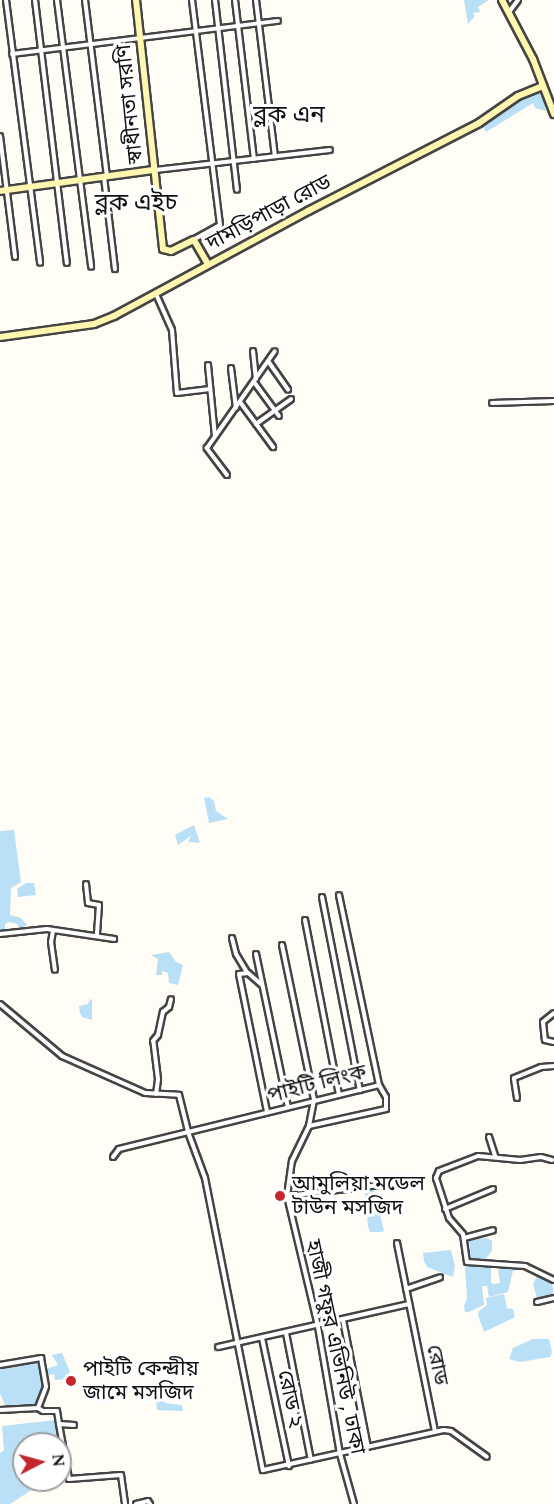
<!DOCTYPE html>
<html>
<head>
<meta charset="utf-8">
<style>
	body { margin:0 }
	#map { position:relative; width:554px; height:1504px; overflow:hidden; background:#fffdf5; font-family:Spectral,"Noto Sans Bengali",serif }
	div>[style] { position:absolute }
	.water>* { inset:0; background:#b9e0f7 }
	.roads { filter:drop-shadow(2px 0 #444) drop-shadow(-2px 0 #444) drop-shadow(0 2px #444) drop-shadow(0 -2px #444) }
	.street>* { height:4px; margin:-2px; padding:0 2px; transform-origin:2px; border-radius:2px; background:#fff }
	.secondary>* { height:6px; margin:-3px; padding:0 3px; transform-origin:3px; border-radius:3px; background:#fff6b0 }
	.dots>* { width:16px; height:16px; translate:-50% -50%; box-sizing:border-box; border:3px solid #fff; border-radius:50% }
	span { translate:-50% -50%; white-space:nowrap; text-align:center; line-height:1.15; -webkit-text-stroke:6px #fff; paint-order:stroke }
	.street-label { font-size:21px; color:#111 }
	.poi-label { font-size:21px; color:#111 }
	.left { translate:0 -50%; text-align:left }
	.quarter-label { font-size:24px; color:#111 }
	.north { position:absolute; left:12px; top:1432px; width:60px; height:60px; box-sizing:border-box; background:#fff; border:2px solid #a0a0a0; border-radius:50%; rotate:84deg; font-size:16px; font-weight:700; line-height:24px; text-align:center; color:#111 }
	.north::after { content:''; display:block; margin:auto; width:21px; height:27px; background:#c4262e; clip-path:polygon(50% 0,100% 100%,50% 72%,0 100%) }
</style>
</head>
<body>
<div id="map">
	<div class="water">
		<i style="clip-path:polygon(464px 0,489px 0,478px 7px,480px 12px,473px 13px,475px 16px,468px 24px)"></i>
		<i style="clip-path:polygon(538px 92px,543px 97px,546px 111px,535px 108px,533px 103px,486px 132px,483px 126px,514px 103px)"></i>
		<i style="clip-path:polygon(209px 797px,214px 801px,216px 811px,228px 819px,209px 823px,204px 798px)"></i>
		<i style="clip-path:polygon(194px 825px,200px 843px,188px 842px,191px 836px,178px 845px,175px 835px)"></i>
		<i style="clip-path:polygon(14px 830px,21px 882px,11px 888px,10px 915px,21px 918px,27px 925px,20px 929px,17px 924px,9px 922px,5px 924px,5px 931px,0 931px,0 831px)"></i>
		<i style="clip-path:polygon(26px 883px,34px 883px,36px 895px,18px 897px,17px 889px)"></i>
		<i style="clip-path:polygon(169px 952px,176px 962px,183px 965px,178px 985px,169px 983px,168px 973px,162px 971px,162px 975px,156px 975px,158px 959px,151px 955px)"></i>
		<i style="clip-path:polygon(90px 999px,92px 1000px,92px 1020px,82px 1017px,80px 1013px,79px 1006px,88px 1004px)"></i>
		<i style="clip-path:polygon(374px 1189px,384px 1231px,381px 1232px,370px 1232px,368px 1226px,365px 1191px)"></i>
		<i style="clip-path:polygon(487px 1238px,492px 1241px,492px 1251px,484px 1261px,474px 1262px,471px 1258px,469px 1240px)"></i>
		<i style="clip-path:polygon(451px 1250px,455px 1266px,453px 1277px,427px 1267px,424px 1261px,423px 1253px)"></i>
		<i style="clip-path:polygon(465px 1266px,491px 1268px,491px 1283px,494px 1284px,500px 1283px,498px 1270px,507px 1267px,517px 1270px,513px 1271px,508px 1292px,489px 1297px,487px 1286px,482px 1286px,484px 1305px,469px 1312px,465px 1312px,464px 1306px,467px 1298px)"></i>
		<i style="clip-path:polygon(537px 1276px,552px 1282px,554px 1297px,537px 1298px,533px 1284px)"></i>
		<i style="clip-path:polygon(504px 1294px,507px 1308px,513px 1309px,515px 1317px,484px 1332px,478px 1315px,479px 1311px,487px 1305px,486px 1298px)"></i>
		<i style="clip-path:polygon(533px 1339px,549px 1339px,552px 1352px,550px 1357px,520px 1362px,509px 1359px,513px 1348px)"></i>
		<i style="clip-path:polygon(62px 1353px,70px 1372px,67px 1379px,55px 1380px,54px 1374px,44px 1376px,43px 1370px,58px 1365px,52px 1355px)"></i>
		<i style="clip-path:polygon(38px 1360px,43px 1387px,38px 1404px,6px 1407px,0 1394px,0 1367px)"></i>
		<i style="clip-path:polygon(162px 1395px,165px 1403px,182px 1405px,183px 1411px,157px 1410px,156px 1402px)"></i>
		<i style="clip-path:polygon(56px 1420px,59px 1444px,24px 1444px,24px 1480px,47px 1480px,10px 1504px,0 1504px,0 1453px,4px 1450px,2px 1426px)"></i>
	</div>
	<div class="roads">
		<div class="street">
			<i style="left:6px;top:0;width:265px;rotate:82.6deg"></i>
			<i style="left:35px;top:0;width:265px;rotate:83.1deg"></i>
			<i style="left:57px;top:0;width:269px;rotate:82.7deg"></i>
			<i style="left:85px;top:0;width:178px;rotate:82.9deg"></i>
			<i style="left:192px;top:0;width:227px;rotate:82.9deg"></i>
			<i style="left:220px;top:225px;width:31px;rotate:151deg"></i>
			<i style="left:215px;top:0;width:191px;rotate:83.4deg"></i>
			<i style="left:235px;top:0;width:160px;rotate:83.2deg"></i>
			<i style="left:256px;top:0;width:157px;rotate:83.1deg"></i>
			<i style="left:509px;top:12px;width:15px;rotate:-53deg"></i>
			<i style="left:12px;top:54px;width:268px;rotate:-7.1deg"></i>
			<i style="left:0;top:136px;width:122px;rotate:82.9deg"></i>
			<i style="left:155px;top:170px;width:176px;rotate:-6.5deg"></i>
			<i style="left:104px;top:177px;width:93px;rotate:83.2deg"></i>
			<i style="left:156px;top:294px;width:39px;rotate:66deg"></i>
			<i style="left:172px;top:330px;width:63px;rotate:85.5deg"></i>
			<i style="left:177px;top:393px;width:33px;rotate:-7deg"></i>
			<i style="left:253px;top:351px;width:28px;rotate:84deg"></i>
			<i style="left:268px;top:361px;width:35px;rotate:55deg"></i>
			<i style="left:208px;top:365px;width:71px;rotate:84.4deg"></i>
			<i style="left:231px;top:368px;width:40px;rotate:82.9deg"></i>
			<i style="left:254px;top:382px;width:42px;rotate:53.7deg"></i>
			<i style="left:240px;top:402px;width:56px;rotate:53.7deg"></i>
			<i style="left:492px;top:403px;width:62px;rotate:-1.8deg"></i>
			<i style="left:256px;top:424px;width:43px;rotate:-35.5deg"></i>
			<i style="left:227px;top:475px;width:34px;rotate:-127deg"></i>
			<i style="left:207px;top:448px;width:118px;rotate:-55deg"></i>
			<i style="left:86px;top:884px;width:19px;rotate:84deg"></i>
			<i style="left:88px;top:903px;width:11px;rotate:10deg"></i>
			<i style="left:99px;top:905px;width:30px;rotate:94deg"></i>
			<i style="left:322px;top:897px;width:197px;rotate:78.9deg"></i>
			<i style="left:305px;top:920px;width:178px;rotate:79deg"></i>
			<i style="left:53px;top:931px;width:11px;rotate:100deg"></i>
			<i style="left:51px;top:942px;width:28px;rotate:82deg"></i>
			<i style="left:0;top:934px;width:47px;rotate:-6.1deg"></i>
			<i style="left:47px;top:929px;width:68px;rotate:8.5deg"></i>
			<i style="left:232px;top:938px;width:16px;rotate:76deg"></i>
			<i style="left:236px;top:954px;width:21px;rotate:59deg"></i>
			<i style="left:282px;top:945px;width:158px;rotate:78.3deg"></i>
			<i style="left:314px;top:1100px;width:26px;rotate:101deg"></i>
			<i style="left:256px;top:954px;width:156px;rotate:78.2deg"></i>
			<i style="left:262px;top:985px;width:18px;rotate:-139deg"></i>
			<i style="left:248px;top:973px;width:9px;rotate:174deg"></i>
			<i style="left:239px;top:974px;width:141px;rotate:78.5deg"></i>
			<i style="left:0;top:1004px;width:81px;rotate:40deg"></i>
			<i style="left:62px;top:1056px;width:91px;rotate:24deg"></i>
			<i style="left:145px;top:1093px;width:34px;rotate:3deg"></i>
			<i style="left:179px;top:1095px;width:38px;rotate:76deg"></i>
			<i style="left:188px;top:1132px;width:49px;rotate:69.7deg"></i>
			<i style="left:205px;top:1178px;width:298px;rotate:78.8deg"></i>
			<i style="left:263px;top:1470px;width:185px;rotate:-12.5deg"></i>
			<i style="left:444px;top:1430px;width:7px;rotate:8deg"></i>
			<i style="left:451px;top:1431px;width:44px;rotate:35.8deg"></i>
			<i style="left:554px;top:1013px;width:14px;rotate:141deg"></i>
			<i style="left:543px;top:1022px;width:18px;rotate:84deg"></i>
			<i style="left:545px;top:1040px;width:9px;rotate:13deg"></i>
			<i style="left:156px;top:1094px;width:15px;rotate:-82deg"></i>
			<i style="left:158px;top:1079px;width:38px;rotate:-97deg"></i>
			<i style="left:153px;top:1041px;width:8px;rotate:-50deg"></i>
			<i style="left:158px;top:1035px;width:24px;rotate:-78deg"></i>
			<i style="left:163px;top:1012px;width:8px;rotate:-40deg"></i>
			<i style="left:169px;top:1007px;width:8px;rotate:-76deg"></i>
			<i style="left:517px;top:1098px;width:20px;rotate:-99deg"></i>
			<i style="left:514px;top:1078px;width:29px;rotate:-22deg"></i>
			<i style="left:541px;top:1067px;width:13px;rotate:-4deg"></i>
			<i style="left:489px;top:1137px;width:20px;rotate:72deg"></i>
			<i style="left:113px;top:1157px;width:10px;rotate:-53deg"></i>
			<i style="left:119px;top:1149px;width:268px;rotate:-13.8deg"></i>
			<i style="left:379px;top:1085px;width:194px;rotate:-101.9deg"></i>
			<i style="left:552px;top:1160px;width:11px;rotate:-165deg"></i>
			<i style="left:541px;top:1157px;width:21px;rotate:172deg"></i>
			<i style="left:520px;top:1160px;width:42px;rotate:-174.6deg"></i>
			<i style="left:478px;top:1156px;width:42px;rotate:159deg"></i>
			<i style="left:439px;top:1171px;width:8px;rotate:113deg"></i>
			<i style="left:436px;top:1178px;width:42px;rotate:72deg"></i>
			<i style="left:449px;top:1218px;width:21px;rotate:49deg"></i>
			<i style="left:463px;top:1234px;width:28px;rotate:82deg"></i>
			<i style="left:467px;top:1262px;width:58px;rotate:3.9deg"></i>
			<i style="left:525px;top:1266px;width:32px;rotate:26deg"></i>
			<i style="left:287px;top:1196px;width:136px;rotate:-6.8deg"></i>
			<i style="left:445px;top:1209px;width:52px;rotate:-22.6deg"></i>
			<i style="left:464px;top:1238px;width:30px;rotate:-15deg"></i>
			<i style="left:397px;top:1243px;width:192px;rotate:78.6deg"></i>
			<i style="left:406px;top:1289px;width:36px;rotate:-19deg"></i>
			<i style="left:537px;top:1302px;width:17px;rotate:-13deg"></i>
			<i style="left:343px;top:1320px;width:129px;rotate:78.9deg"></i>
			<i style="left:286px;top:1333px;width:129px;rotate:78.9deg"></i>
			<i style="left:262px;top:1338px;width:131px;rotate:78.1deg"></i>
			<i style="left:218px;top:1347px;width:196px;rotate:-12.7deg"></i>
			<i style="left:0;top:1365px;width:42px;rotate:-9.7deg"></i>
			<i style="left:41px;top:1358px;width:29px;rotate:80deg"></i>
			<i style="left:46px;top:1387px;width:22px;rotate:111deg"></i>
			<i style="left:0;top:1410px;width:38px;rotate:-3deg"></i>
			<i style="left:38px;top:1408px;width:6px;rotate:31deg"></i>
			<i style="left:43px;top:1411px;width:14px"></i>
			<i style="left:57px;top:1411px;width:13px;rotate:81deg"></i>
			<i style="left:59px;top:1424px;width:15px;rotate:4deg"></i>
			<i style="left:59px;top:1424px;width:56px;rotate:79.7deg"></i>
			<i style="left:69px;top:1479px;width:52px;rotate:-4.4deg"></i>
			<i style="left:121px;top:1475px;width:29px;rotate:82deg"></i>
			<i style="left:136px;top:1504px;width:12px;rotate:-14deg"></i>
			<i style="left:148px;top:1501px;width:4px;rotate:56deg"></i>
			<i style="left:354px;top:1504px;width:52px;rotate:-105.6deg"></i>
			<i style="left:340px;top:1454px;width:130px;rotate:-99.8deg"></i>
			<i style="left:318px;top:1326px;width:134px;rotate:-103.4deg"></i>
			<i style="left:287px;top:1196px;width:35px;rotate:-82deg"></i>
			<i style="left:292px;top:1161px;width:39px;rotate:-64deg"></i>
			<i style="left:309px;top:1126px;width:79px;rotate:-12.4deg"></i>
			<i style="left:386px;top:1109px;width:12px;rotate:-90deg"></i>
			<i style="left:386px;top:1097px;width:14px;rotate:-120deg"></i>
		</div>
		<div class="secondary">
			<i style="left:136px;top:0;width:250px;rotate:83.8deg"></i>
			<i style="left:163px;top:249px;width:8px;rotate:14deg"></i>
			<i style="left:171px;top:251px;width:25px;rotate:-26deg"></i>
			<i style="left:194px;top:240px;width:28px;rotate:60deg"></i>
			<i style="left:502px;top:0;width:67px;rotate:62.3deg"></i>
			<i style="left:533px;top:59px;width:59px;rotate:69.1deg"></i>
			<i style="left:0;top:191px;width:155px;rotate:-7.8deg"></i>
			<i style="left:0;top:337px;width:95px;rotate:-7.9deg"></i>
			<i style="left:94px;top:324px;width:22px;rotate:-22deg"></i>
			<i style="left:114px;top:316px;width:221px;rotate:-28.4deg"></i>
			<i style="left:308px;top:211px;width:192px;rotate:-27.2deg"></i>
			<i style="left:479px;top:123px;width:47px;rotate:-34.7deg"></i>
			<i style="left:518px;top:96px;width:27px;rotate:-22deg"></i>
		</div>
	</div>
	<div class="dots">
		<i style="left:280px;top:1196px;background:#c4262e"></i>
		<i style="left:71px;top:1381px;background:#c4262e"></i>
	</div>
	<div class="street-label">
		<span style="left:130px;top:104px;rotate:-96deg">স্বাধীনতা সরণি</span>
		<span style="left:269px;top:213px;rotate:-28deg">দামড়িপাড়া রোড</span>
		<span style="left:317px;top:1084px;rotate:-14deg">পাইটি লিংক</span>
		<span style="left:335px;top:1347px;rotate:78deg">হাজী গফুর এভিনিউ , ঢাকা</span>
		<span style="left:437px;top:1365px;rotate:79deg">রোড</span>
		<span style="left:290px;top:1399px;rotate:78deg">রোড ২</span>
	</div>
	<div class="poi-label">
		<span class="left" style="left:292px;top:1196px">আমুলিয়া মডেল<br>টাউন মসজিদ</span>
		<span class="left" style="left:83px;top:1381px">পাইটি কেন্দ্রীয়<br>জামে মসজিদ</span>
	</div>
	<div class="quarter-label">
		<span style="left:289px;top:116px">ব্লক এন</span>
		<span style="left:136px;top:204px">ব্লক এইচ</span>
	</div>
	<div class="north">N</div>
</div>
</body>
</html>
